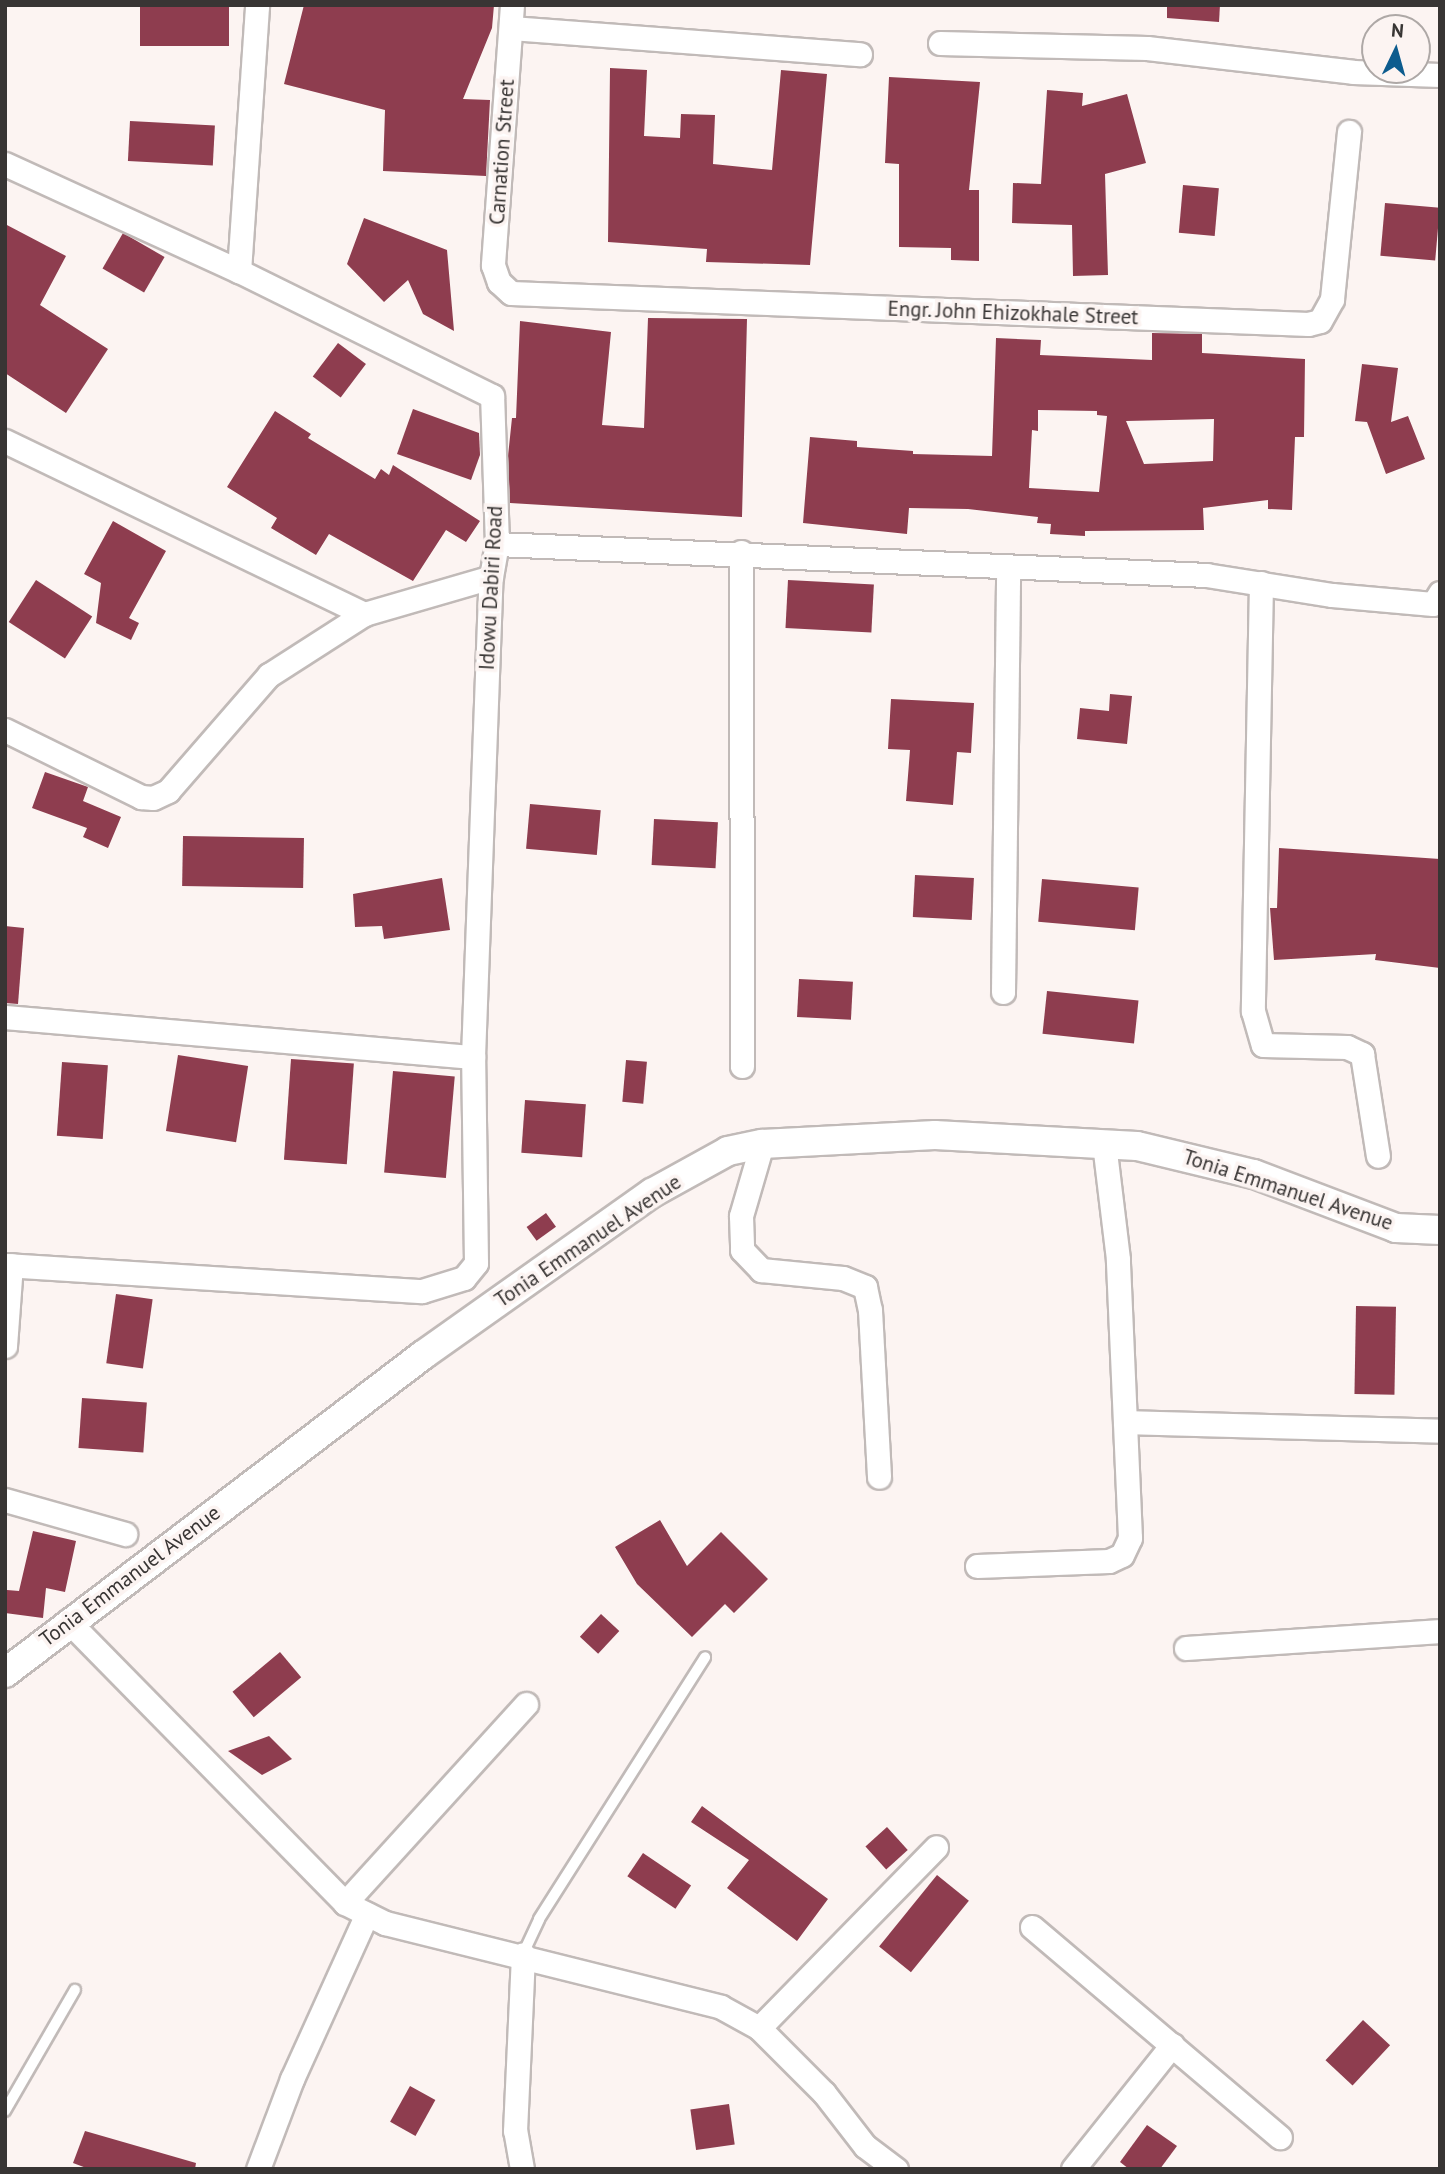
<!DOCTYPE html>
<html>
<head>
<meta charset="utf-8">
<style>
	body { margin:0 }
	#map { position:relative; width:1445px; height:2174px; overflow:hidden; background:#fcf4f2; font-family:"PT Sans",sans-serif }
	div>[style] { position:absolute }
	.building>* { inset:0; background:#8e3d4f; transform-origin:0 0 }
	.roads { filter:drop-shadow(2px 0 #c1bab8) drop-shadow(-2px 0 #c1bab8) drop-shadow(0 2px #c1bab8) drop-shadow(0 -2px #c1bab8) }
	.service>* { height:10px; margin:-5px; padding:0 5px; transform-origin:5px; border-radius:5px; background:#fff }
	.minor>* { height:23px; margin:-11.5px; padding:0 11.5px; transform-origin:11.5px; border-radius:11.5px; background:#fff }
	.tertiary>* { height:28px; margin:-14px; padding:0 14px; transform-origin:14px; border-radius:14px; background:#fff }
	span { translate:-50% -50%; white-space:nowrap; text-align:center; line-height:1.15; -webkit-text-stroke:7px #fcf4f2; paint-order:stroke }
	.street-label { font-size:21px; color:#383534 }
	.frame { position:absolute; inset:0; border:7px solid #383534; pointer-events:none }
	.north { position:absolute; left:1361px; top:14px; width:70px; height:70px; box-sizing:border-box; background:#fcf4f2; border:2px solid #aea8a6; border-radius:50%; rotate:5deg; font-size:19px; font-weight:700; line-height:28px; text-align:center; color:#383534 }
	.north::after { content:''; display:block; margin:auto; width:24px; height:32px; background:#0d5c8e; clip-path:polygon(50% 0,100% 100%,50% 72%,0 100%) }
</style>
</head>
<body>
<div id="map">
	<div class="building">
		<i style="left:140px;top:5px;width:89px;height:41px"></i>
		<i style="clip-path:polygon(304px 5px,494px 5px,492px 28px,463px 99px,490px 100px,486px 176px,383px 171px,385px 110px,284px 84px)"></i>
		<i style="clip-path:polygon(1167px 5px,1220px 5px,1219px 22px,1167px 18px)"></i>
		<i style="clip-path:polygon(610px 68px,647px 70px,644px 136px,680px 138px,681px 114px,715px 115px,713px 164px,772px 170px,781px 70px,827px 74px,810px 265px,706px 262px,707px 249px,608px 242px)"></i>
		<i style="clip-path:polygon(889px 77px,980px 82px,969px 190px,979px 190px,979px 261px,951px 260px,951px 248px,899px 247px,899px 164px,885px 163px)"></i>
		<i style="clip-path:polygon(1047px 90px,1083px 93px,1082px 106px,1127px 94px,1146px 163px,1105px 174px,1108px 275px,1073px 276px,1072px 225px,1012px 223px,1013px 183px,1041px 184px)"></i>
		<i style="left:130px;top:121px;width:85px;height:40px;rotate:3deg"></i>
		<i style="left:1183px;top:185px;width:36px;height:48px;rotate:5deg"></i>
		<i style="left:1385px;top:203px;width:55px;height:53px;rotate:5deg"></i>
		<i style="clip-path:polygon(364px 218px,447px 250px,454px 331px,423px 314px,408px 280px,384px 302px,347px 264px)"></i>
		<i style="clip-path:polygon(5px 224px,66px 256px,40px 305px,108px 349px,66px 413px,5px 373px)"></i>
		<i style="left:123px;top:233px;width:48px;height:41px;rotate:30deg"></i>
		<i style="clip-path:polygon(648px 318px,747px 319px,742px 517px,510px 503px,508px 456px,512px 418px,516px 418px,520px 321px,611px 332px,602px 425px,644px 428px)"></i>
		<i style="clip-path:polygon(evenodd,1152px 333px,1202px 334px,1202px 353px,1305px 359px,1304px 437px,1295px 437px,1292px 510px,1268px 509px,1268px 500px,1203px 508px,1204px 530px,1085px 531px,1085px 536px,1050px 534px,1051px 524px,1037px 523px,1038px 517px,968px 509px,909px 508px,907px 534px,803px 523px,810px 437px,857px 441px,857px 447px,913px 451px,913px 454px,992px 456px,996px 338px,1041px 340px,1040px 355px,1152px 360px,1152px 333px,1038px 410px,1097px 411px,1097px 415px,1107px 416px,1099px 492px,1029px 488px,1032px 430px,1038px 431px,1038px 410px,1152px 333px,1214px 419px,1213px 461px,1144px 464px,1126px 421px,1214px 419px)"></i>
		<i style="left:338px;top:343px;width:35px;height:42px;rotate:37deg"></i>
		<i style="clip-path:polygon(1362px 364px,1398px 368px,1391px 422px,1408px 416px,1425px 459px,1386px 474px,1367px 422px,1355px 421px)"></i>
		<i style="clip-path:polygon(413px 409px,479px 433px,480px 455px,471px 480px,397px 454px)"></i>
		<i style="clip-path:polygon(275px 411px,311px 434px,308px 438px,375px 479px,381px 469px,389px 475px,393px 465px,480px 521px,466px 542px,446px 530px,413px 581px,329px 534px,316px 555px,271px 528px,277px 518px,227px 487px)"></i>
		<i style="clip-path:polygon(113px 521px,166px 551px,129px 618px,139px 623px,131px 640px,96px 623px,101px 583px,84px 574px)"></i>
		<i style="left:36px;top:580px;width:67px;height:50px;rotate:33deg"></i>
		<i style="left:788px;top:580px;width:86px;height:48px;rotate:3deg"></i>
		<i style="clip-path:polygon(1110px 694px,1132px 696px,1127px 744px,1077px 739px,1080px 708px,1109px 711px)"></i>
		<i style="clip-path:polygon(891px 699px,974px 703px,971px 753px,957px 752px,953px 805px,906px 801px,910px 750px,888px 749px)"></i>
		<i style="clip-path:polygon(45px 772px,88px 787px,83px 801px,121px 817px,108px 848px,83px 837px,87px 828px,32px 808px)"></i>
		<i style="left:530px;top:804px;width:71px;height:45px;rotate:5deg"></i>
		<i style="left:654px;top:819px;width:64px;height:46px;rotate:3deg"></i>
		<i style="left:183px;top:836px;width:121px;height:50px;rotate:1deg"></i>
		<i style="clip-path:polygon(1279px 848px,1440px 859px,1440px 968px,1375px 960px,1376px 954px,1274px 960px,1270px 908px,1277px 908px)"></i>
		<i style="left:915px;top:875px;width:59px;height:42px;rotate:3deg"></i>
		<i style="clip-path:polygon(442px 878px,450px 930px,384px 939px,382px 926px,355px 927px,353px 894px)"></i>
		<i style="left:1042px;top:879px;width:97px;height:43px;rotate:5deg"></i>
		<i style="clip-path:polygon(5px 926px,24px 928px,18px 1004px,5px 1003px)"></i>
		<i style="left:799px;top:979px;width:54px;height:38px;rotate:3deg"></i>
		<i style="left:1047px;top:991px;width:92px;height:43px;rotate:6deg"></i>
		<i style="left:178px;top:1055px;width:71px;height:77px;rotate:9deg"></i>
		<i style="left:291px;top:1059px;width:63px;height:101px;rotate:4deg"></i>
		<i style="left:626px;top:1060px;width:21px;height:42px;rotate:5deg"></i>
		<i style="left:62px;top:1062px;width:46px;height:74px;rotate:4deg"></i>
		<i style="left:393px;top:1071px;width:62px;height:102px;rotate:5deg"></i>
		<i style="left:525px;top:1100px;width:61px;height:53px;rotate:4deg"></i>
		<i style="left:546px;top:1213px;width:17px;height:24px;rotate:54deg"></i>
		<i style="left:116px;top:1294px;width:37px;height:70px;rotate:8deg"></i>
		<i style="left:1356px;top:1306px;width:40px;height:88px;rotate:1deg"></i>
		<i style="left:82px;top:1398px;width:65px;height:50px;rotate:4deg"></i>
		<i style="clip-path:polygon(660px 1520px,687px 1566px,721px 1532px,768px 1579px,734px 1613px,725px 1604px,692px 1637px,637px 1584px,615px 1547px)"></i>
		<i style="clip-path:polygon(33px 1531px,76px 1541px,65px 1592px,46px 1588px,43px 1618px,5px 1613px,7px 1590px,19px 1591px)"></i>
		<i style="left:601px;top:1614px;width:25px;height:31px;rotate:43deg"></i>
		<i style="left:280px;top:1652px;width:33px;height:62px;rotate:50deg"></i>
		<i style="clip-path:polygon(269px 1736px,292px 1759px,262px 1775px,228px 1751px)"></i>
		<i style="clip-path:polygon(702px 1806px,828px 1899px,797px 1941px,727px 1888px,749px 1860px,691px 1822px)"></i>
		<i style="left:887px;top:1827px;width:31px;height:29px;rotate:48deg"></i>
		<i style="left:643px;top:1853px;width:58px;height:28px;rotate:34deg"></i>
		<i style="left:937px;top:1875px;width:41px;height:92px;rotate:39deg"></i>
		<i style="left:1363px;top:2020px;width:37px;height:55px;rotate:43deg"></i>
		<i style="left:410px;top:2086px;width:29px;height:41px;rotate:29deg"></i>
		<i style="left:729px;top:2104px;width:41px;height:39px;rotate:82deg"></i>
		<i style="clip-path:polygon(1147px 2125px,1177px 2146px,1160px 2169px,1129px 2169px,1120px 2162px)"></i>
		<i style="clip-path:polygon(85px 2131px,196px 2163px,195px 2169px,89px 2169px,73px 2163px)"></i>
	</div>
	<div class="roads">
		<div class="service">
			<i style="left:523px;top:1954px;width:38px;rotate:-65deg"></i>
			<i style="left:539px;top:1919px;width:310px;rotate:-57.6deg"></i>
			<i style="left:5px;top:2111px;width:140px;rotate:-60deg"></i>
		</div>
		<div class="minor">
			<i style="left:512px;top:5px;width:261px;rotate:94.2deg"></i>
			<i style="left:493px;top:265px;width:18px;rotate:71deg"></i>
			<i style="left:499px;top:282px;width:16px;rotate:43deg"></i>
			<i style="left:511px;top:293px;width:798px;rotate:2.23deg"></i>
			<i style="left:1308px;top:324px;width:12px;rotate:-14deg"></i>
			<i style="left:1320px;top:321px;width:25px;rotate:-61deg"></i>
			<i style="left:1332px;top:299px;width:168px;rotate:-84.2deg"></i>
			<i style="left:511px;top:28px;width:350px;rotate:4.3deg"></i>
			<i style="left:940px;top:43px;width:207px;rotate:1.4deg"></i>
			<i style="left:1147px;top:48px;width:207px;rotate:6.6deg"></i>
			<i style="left:1353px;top:72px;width:87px;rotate:2deg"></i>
			<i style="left:5px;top:164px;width:257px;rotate:24.6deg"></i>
			<i style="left:5px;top:441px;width:399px;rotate:25.7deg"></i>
			<i style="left:364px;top:614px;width:132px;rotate:-16.2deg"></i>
			<i style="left:497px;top:544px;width:710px;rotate:2.5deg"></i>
			<i style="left:1206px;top:575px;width:128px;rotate:9deg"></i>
			<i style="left:1332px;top:595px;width:101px;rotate:5.1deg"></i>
			<i style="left:1433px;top:604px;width:13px;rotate:-58deg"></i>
			<i style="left:741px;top:552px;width:514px;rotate:89.89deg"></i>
			<i style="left:1261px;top:583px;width:428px;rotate:91.1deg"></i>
			<i style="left:1253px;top:1011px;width:35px;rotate:74deg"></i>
			<i style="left:1263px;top:1045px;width:84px;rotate:1.4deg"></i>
			<i style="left:1347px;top:1047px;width:17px;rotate:25deg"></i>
			<i style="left:1362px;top:1054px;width:103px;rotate:81.1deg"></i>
			<i style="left:5px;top:730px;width:152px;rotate:26.2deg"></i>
			<i style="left:141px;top:797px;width:12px;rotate:5deg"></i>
			<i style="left:153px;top:798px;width:17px;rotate:-25deg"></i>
			<i style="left:168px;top:791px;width:154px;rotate:-49deg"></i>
			<i style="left:269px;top:675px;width:113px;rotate:-32.7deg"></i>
			<i style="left:1003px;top:992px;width:425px;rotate:-89.3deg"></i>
			<i style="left:5px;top:1017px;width:470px;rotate:4.9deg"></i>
			<i style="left:762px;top:1144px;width:75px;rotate:106.3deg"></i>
			<i style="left:741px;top:1216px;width:34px;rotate:88deg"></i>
			<i style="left:742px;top:1250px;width:28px;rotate:46deg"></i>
			<i style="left:761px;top:1270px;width:82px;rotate:5.6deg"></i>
			<i style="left:843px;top:1278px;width:24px;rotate:22deg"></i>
			<i style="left:865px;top:1287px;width:24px;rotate:78deg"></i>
			<i style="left:870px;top:1310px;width:167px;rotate:86.9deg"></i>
			<i style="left:5px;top:1265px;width:418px;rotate:3.6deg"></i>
			<i style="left:422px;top:1291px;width:44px;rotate:-17.2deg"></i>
			<i style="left:464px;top:1278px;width:19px;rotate:-51deg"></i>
			<i style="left:476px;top:1263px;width:206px;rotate:-90.8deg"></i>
			<i style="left:473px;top:1057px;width:480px;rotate:-87.9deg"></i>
			<i style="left:491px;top:577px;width:34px;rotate:-80deg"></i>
			<i style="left:497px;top:544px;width:148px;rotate:-91.9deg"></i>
			<i style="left:492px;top:396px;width:282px;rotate:-153.7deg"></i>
			<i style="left:239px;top:271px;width:267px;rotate:-86.1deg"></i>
			<i style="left:5px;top:1346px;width:81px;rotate:-85.8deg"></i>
			<i style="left:1125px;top:1422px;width:315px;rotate:1.6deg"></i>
			<i style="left:5px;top:1500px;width:125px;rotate:15.8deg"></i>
			<i style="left:977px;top:1566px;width:132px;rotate:-2.2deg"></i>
			<i style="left:1109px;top:1561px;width:14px;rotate:-25deg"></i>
			<i style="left:1122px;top:1555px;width:19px;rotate:-65deg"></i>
			<i style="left:1130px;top:1538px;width:279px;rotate:-92.5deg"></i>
			<i style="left:1118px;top:1259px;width:116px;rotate:-96.9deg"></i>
			<i style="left:68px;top:1621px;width:395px;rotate:45.5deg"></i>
			<i style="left:345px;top:1903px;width:45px;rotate:26.6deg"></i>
			<i style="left:385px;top:1923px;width:346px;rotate:14deg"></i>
			<i style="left:721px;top:2007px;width:43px;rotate:28.9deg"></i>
			<i style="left:759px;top:2028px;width:92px;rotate:45deg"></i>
			<i style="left:824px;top:2093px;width:67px;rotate:52.3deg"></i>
			<i style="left:865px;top:2146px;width:39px;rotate:37deg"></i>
			<i style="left:1186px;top:1648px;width:255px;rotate:-3.8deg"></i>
			<i style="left:345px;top:1903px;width:269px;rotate:-47.7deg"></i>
			<i style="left:1032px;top:1927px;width:325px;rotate:40.3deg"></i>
			<i style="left:759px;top:2028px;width:253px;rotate:-45.6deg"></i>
			<i style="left:258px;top:2169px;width:96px;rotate:-69.3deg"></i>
			<i style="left:292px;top:2079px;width:181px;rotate:-65.6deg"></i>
			<i style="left:522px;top:2169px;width:39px;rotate:-100deg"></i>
			<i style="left:515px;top:2131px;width:177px;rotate:-87.4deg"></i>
			<i style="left:1073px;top:2169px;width:159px;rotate:-51.4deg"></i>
		</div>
		<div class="tertiary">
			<i style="left:5px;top:1673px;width:525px;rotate:-37.26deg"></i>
			<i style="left:423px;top:1355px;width:281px;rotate:-35.3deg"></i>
			<i style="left:652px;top:1193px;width:87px;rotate:-28.9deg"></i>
			<i style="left:728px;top:1151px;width:35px;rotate:-12deg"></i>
			<i style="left:762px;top:1144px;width:173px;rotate:-3deg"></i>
			<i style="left:935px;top:1135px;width:202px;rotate:3.1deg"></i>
			<i style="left:1137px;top:1146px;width:120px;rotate:13.5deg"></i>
			<i style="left:1254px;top:1174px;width:152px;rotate:20.8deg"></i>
			<i style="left:1396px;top:1228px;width:44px;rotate:2.6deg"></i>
		</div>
	</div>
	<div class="street-label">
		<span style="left:502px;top:152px;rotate:-86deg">Carnation Street</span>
		<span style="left:1013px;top:313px;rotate:2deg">Engr. John Ehizokhale Street</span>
		<span style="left:491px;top:588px;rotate:-87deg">Idowu Dabiri Road</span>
		<span style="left:1288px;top:1190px;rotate:18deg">Tonia Emmanuel Avenue</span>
		<span style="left:588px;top:1241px;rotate:-34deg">Tonia Emmanuel Avenue</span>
		<span style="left:130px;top:1576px;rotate:-37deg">Tonia Emmanuel Avenue</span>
	</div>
	<div class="frame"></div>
	<div class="north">N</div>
</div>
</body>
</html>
